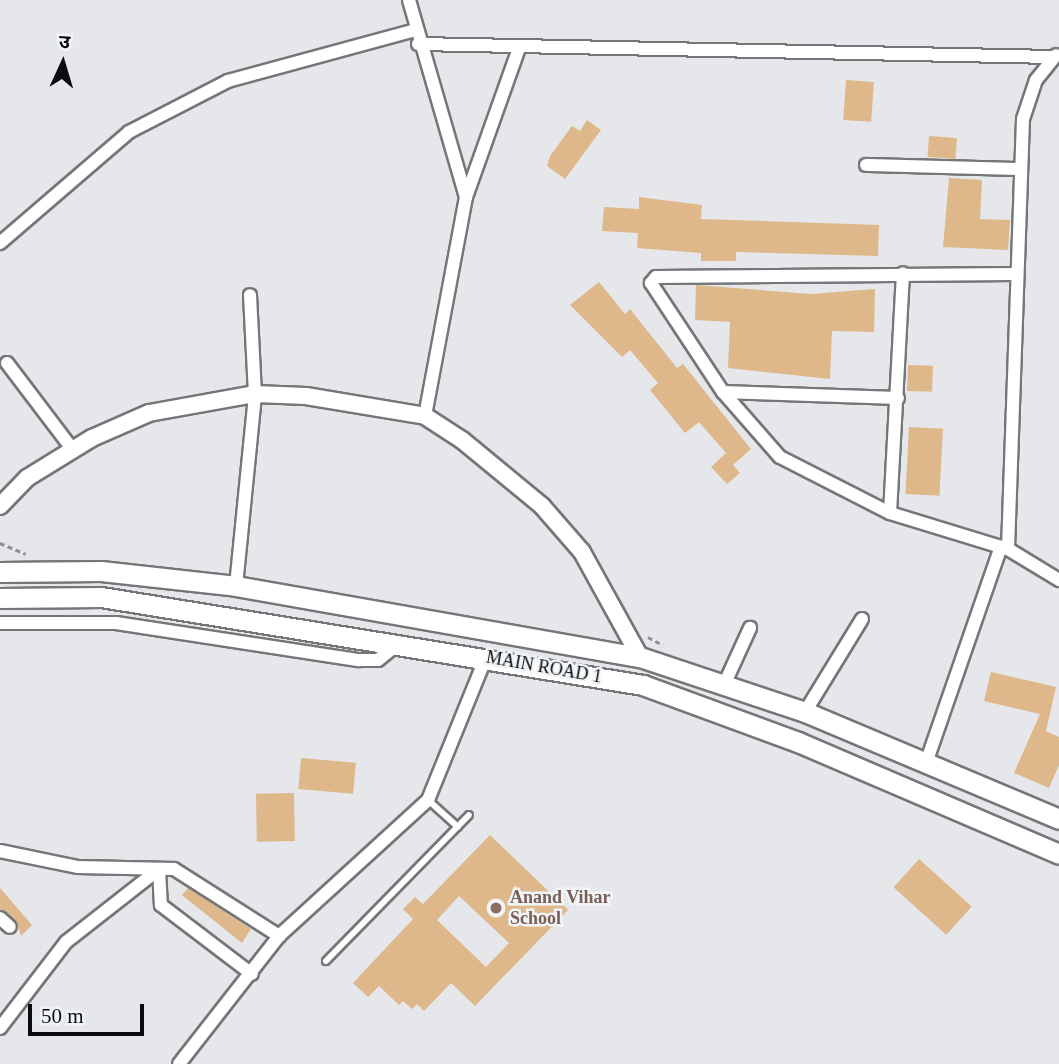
<!DOCTYPE html>
<html>
<head>
<meta charset="utf-8">
<style>
	body { margin:0 }
	#map { position:relative; width:1059px; height:1064px; overflow:hidden; background:#e5e7ea; font-family:"Times New Roman","Noto Sans Devanagari",serif }
	div>[style] { position:absolute }
	.building>* { inset:0; background:#deb88a; transform-origin:0 0 }
	.path>* { height:2.5px; margin-top:-1.25px; transform-origin:0; background:repeating-linear-gradient(90deg,#8f9092 0 5px,transparent 0 8.5px) }
	.roads { filter:drop-shadow(2px 0 #747678) drop-shadow(-2px 0 #747678) drop-shadow(0 2px #747678) drop-shadow(0 -2px #747678) }
	.service>* { height:6px; margin:-3px; padding:0 3px; transform-origin:3px; border-radius:3px; background:#fff }
	.minor>* { height:12px; margin:-6px; padding:0 6px; transform-origin:6px; border-radius:6px; background:#fff }
	.tertiary>* { height:16px; margin:-8px; padding:0 8px; transform-origin:8px; border-radius:8px; background:#fff }
	.primary>* { height:19px; margin:-9.5px; padding:0 9.5px; transform-origin:9.5px; border-radius:9.5px; background:#fff }
	.dots>* { width:19px; height:19px; translate:-50% -50%; box-sizing:border-box; border:4px solid #f2f5f7; border-radius:50% }
	span { translate:-50% -50%; white-space:nowrap; text-align:center; line-height:1.15; -webkit-text-stroke:5px #f2f5f7; paint-order:stroke }
	.street-label { font-size:18px; color:#0b0c0d }
	.education-label { font-size:18px; color:#785e54; font-weight:700 }
	.left { translate:0 -50%; text-align:left }
	.north { position:absolute; left:28px; top:28px; width:70px; height:70px; -webkit-text-stroke:5px #f2f5f7; paint-order:stroke; rotate:4deg; font-size:19px; font-weight:700; line-height:28px; text-align:center; color:#0b0c0d }
	.north::after { content:''; display:block; margin:auto; width:24px; height:32px; background:#0b0c0d; clip-path:polygon(50% 0,100% 100%,50% 72%,0 100%) }
	.scale { position:absolute; left:28px; top:1004px; width:116px; height:32px; box-sizing:border-box; border:4px solid #0b0c0d; border-top:0; padding-left:9px; font-size:21px; line-height:24px; white-space:nowrap; color:#0b0c0d; -webkit-text-stroke:5px #f2f5f7; paint-order:stroke }
</style>
</head>
<body>
<div id="map">
	<div class="building">
		<i style="left:846px;top:80px;width:28px;height:40px;rotate:4deg"></i>
		<i style="clip-path:polygon(587px 120px,601px 130px,565px 179px,547px 166px,550px 156px,572px 126px,580px 131px)"></i>
		<i style="left:929px;top:136px;width:28px;height:21px;rotate:4deg"></i>
		<i style="clip-path:polygon(949px 178px,982px 180px,980px 219px,1010px 220px,1008px 250px,943px 247px)"></i>
		<i style="clip-path:polygon(639px 197px,702px 205px,701px 219px,879px 225px,878px 256px,736px 252px,736px 261px,701px 261px,701px 253px,637px 248px,638px 233px,602px 231px,604px 207px,639px 209px)"></i>
		<i style="clip-path:polygon(599px 282px,625px 314px,630px 309px,677px 368px,683px 364px,751px 449px,733px 465px,740px 473px,727px 484px,711px 467px,726px 453px,699px 422px,685px 433px,650px 390px,658px 383px,630px 350px,622px 357px,570px 305px)"></i>
		<i style="clip-path:polygon(696px 285px,811px 294px,875px 289px,874px 332px,832px 331px,830px 379px,728px 368px,730px 322px,695px 320px)"></i>
		<i style="left:908px;top:365px;width:25px;height:26px;rotate:2deg"></i>
		<i style="left:909px;top:427px;width:34px;height:67px;rotate:3deg"></i>
		<i style="clip-path:polygon(991px 672px,1056px 687px,1046px 731px,1059px 737px,1059px 765px,1049px 788px,1014px 773px,1040px 714px,984px 701px)"></i>
		<i style="left:301px;top:758px;width:55px;height:31px;rotate:5deg"></i>
		<i style="left:294px;top:793px;width:48px;height:38px;rotate:89deg"></i>
		<i style="clip-path:polygon(evenodd,490px 835px,568px 910px,475px 1006px,451px 983px,424px 1011px,417px 1004px,412px 1009px,403px 1001px,399px 1005px,379px 986px,368px 997px,353px 983px,413px 919px,403px 909px,415px 897px,423px 904px,490px 835px,459px 896px,509px 943px,486px 967px,437px 920px,459px 896px)"></i>
		<i style="left:919px;top:859px;width:71px;height:38px;rotate:42deg"></i>
		<i style="clip-path:polygon(0 888px,32px 925px,21px 936px,16px 921px,0 909px)"></i>
		<i style="clip-path:polygon(188px 888px,251px 929px,242px 943px,182px 895px)"></i>
	</div>
	<div class="path">
		<i style="left:0;top:543px;width:28px;rotate:23deg"></i>
		<i style="left:648px;top:637px;width:17px;rotate:28deg"></i>
	</div>
	<div class="roads">
		<div class="service">
			<i style="left:428px;top:800px;width:40px;rotate:42deg"></i>
			<i style="left:326px;top:961px;width:204px;rotate:-45.6deg"></i>
		</div>
		<div class="minor">
			<i style="left:409px;top:0;width:205px;rotate:73.9deg"></i>
			<i style="left:418px;top:44px;width:634px;rotate:1.17deg"></i>
			<i style="left:866px;top:165px;width:154px;rotate:1.5deg"></i>
			<i style="left:0;top:243px;width:170px;rotate:-40.7deg"></i>
			<i style="left:129px;top:132px;width:111px;rotate:-27.3deg"></i>
			<i style="left:228px;top:81px;width:195px;rotate:-15.2deg"></i>
			<i style="left:1014px;top:274px;width:358px;rotate:179.5deg"></i>
			<i style="left:656px;top:277px;width:8px;rotate:130deg"></i>
			<i style="left:651px;top:283px;width:131px;rotate:56.6deg"></i>
			<i style="left:723px;top:392px;width:86px;rotate:48.8deg"></i>
			<i style="left:780px;top:457px;width:123px;rotate:27deg"></i>
			<i style="left:890px;top:513px;width:123px;rotate:17deg"></i>
			<i style="left:1008px;top:549px;width:60px;rotate:31.3deg"></i>
			<i style="left:7px;top:363px;width:109px;rotate:52.8deg"></i>
			<i style="left:723px;top:392px;width:175px;rotate:2deg"></i>
			<i style="left:425px;top:416px;width:223px;rotate:-79.4deg"></i>
			<i style="left:466px;top:197px;width:158px;rotate:-70.4deg"></i>
			<i style="left:890px;top:513px;width:240px;rotate:-86.9deg"></i>
			<i style="left:1008px;top:549px;width:430px;rotate:-88deg"></i>
			<i style="left:1023px;top:119px;width:41px;rotate:-71.6deg"></i>
			<i style="left:1036px;top:80px;width:32px;rotate:-51deg"></i>
			<i style="left:236px;top:586px;width:193px;rotate:-84.3deg"></i>
			<i style="left:255px;top:394px;width:99px;rotate:-92.9deg"></i>
			<i style="left:0;top:623px;width:116px"></i>
			<i style="left:116px;top:623px;width:246px;rotate:8.7deg"></i>
			<i style="left:359px;top:660px;width:19px"></i>
			<i style="left:378px;top:660px;width:27px;rotate:-39deg"></i>
			<i style="left:724px;top:685px;width:63px;rotate:-65.5deg"></i>
			<i style="left:805px;top:712px;width:109px;rotate:-58.5deg"></i>
			<i style="left:926px;top:763px;width:229px;rotate:-70.9deg"></i>
			<i style="left:0;top:851px;width:80px;rotate:11.6deg"></i>
			<i style="left:78px;top:867px;width:96px;rotate:1.2deg"></i>
			<i style="left:174px;top:869px;width:125px;rotate:32.5deg"></i>
			<i style="left:0;top:918px;width:13px;rotate:42deg"></i>
			<i style="left:0;top:1028px;width:108px;rotate:-52.5deg"></i>
			<i style="left:66px;top:942px;width:118px;rotate:-38.1deg"></i>
			<i style="left:159px;top:869px;width:36px;rotate:87deg"></i>
			<i style="left:161px;top:905px;width:114px;rotate:37.2deg"></i>
			<i style="left:179px;top:1064px;width:162px;rotate:-52deg"></i>
			<i style="left:279px;top:936px;width:202px;rotate:-42.4deg"></i>
			<i style="left:428px;top:800px;width:154px;rotate:-67.9deg"></i>
		</div>
		<div class="tertiary">
			<i style="left:0;top:506px;width:39px;rotate:-46deg"></i>
			<i style="left:27px;top:478px;width:76px;rotate:-31.6deg"></i>
			<i style="left:92px;top:438px;width:62px;rotate:-23.7deg"></i>
			<i style="left:149px;top:413px;width:108px;rotate:-10.2deg"></i>
			<i style="left:255px;top:394px;width:51px;rotate:2.2deg"></i>
			<i style="left:306px;top:396px;width:121px;rotate:9.5deg"></i>
			<i style="left:425px;top:416px;width:44px;rotate:33deg"></i>
			<i style="left:462px;top:440px;width:104px;rotate:39.5deg"></i>
			<i style="left:542px;top:506px;width:61px;rotate:49deg"></i>
			<i style="left:582px;top:552px;width:120px;rotate:61.1deg"></i>
		</div>
		<div class="primary">
			<i style="left:0;top:572px;width:101px;rotate:-0.6deg"></i>
			<i style="left:101px;top:571px;width:136px;rotate:6.3deg"></i>
			<i style="left:236px;top:586px;width:410px;rotate:10deg"></i>
			<i style="left:640px;top:657px;width:174px;rotate:18.4deg"></i>
			<i style="left:805px;top:712px;width:276px;rotate:22.8deg"></i>
			<i style="left:0;top:598px;width:101px;rotate:-0.6deg"></i>
			<i style="left:101px;top:597px;width:549px;rotate:9.22deg"></i>
			<i style="left:643px;top:685px;width:165px;rotate:20.2deg"></i>
			<i style="left:798px;top:742px;width:284px;rotate:23.2deg"></i>
		</div>
	</div>
	<div class="dots">
		<i style="left:496px;top:908px;background:#8d6e63"></i>
	</div>
	<div class="street-label">
		<span style="left:544px;top:667px;rotate:10deg">MAIN ROAD 1</span>
	</div>
	<div class="education-label">
		<span class="left" style="left:510px;top:908px">Anand Vihar<br>School</span>
	</div>
	<div class="north">उ</div>
	<div class="scale">50 m</div>
</div>
</body>
</html>
